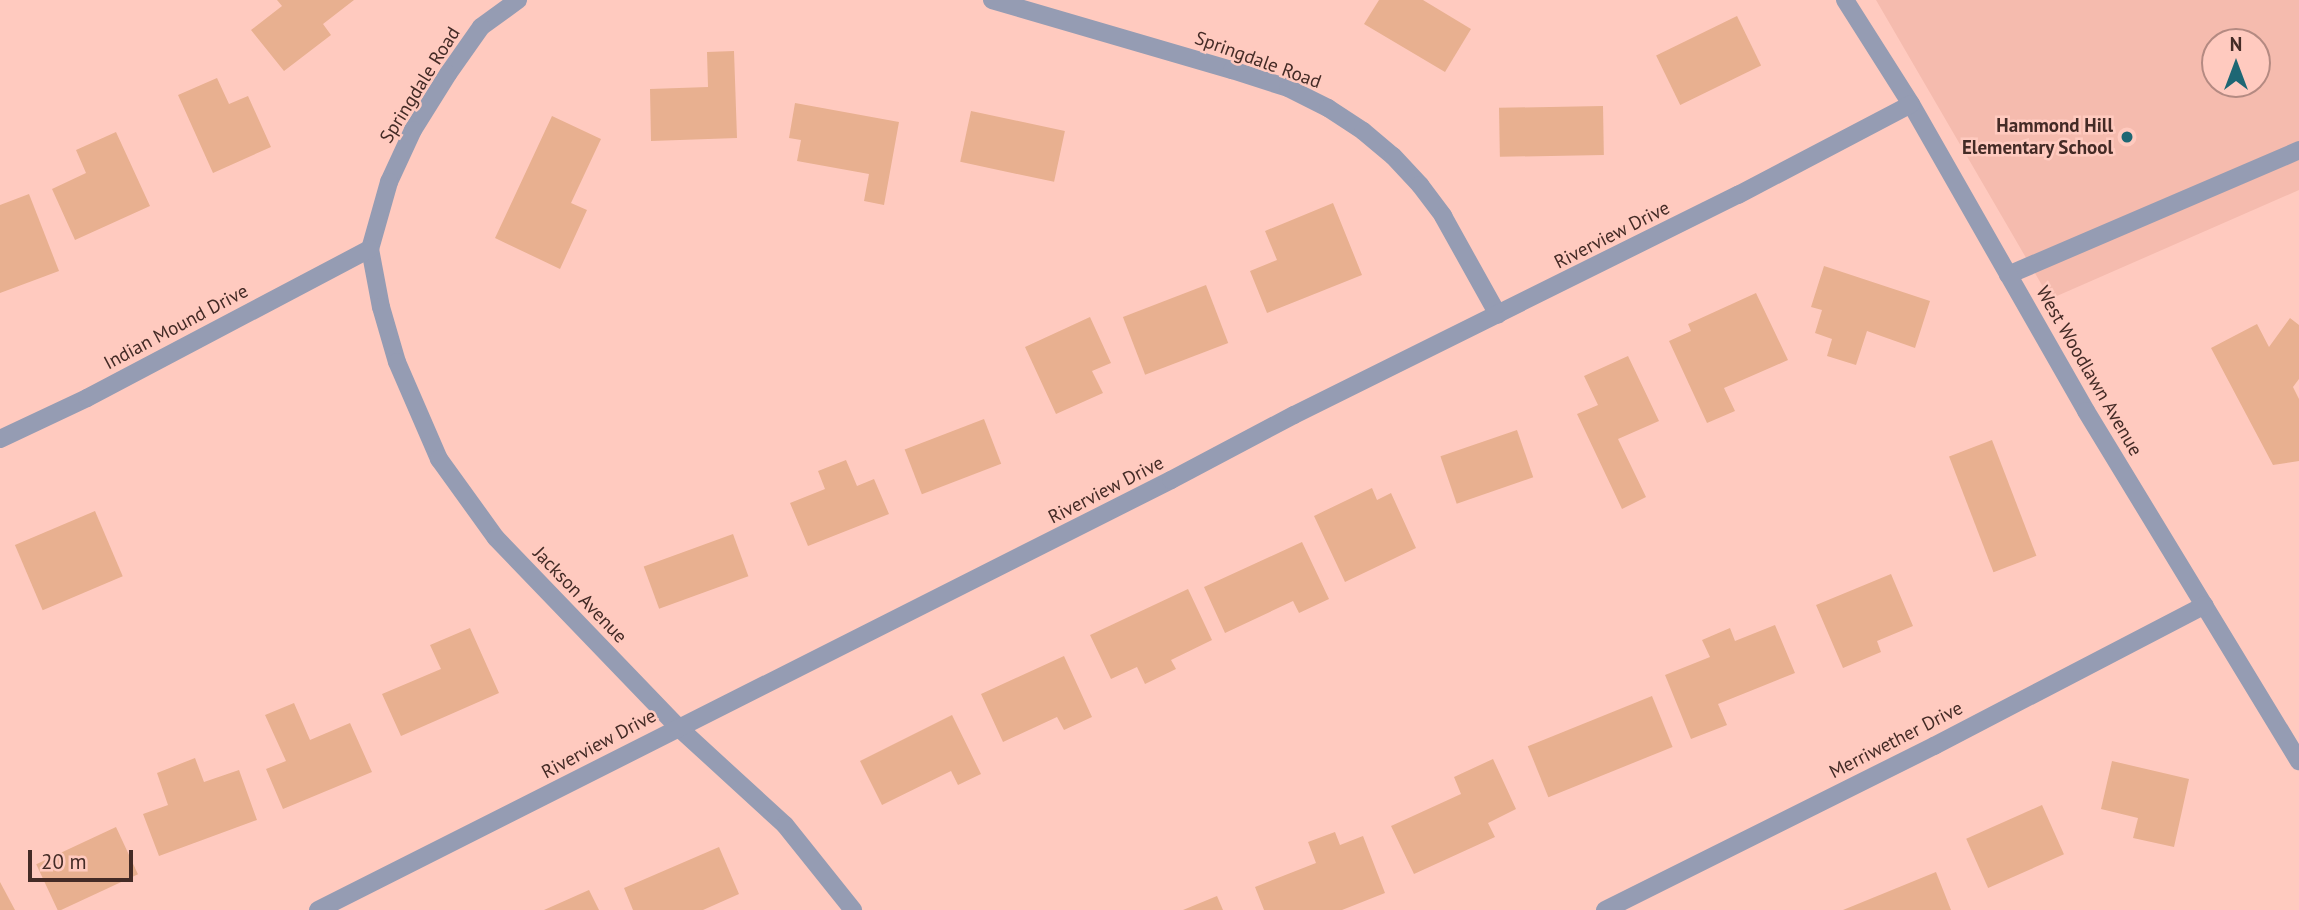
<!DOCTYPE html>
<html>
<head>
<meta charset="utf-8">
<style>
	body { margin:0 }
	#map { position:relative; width:2299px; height:910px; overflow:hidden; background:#ffcabf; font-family:"PT Sans",sans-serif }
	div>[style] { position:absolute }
	.built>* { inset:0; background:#f5bbae }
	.building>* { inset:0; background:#e8b090; transform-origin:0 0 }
	.service>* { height:18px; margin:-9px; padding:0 9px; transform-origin:9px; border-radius:9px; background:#959cb3 }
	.minor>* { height:18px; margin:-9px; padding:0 9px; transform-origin:9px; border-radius:9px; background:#959cb3 }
	.dots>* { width:19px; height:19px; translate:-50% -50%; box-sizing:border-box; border:4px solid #ffcabf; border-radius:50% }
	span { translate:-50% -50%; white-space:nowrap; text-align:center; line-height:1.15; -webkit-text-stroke:5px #ffcabf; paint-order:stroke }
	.street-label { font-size:19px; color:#442b26 }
	.poi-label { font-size:19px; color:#442b26; font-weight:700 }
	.right { translate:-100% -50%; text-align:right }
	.north { position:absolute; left:2201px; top:28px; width:70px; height:70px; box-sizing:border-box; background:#ffcabf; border:2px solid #b48a82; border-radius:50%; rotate:0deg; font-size:19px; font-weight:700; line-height:28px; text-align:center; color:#442b26 }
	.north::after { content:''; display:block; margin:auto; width:24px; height:32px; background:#1e6774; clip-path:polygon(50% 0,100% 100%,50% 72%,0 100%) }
	.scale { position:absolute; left:28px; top:850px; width:105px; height:32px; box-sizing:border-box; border:4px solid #442b26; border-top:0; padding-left:9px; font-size:21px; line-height:24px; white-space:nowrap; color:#442b26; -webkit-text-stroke:5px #ffcabf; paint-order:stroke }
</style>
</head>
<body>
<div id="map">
	<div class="built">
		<i style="clip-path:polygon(evenodd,1876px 0,2299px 0,2299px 190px,2050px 299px,1876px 0,2215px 42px,2257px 42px,2257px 84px,2215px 84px,2215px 42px)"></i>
	</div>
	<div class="building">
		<i style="clip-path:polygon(277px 0,354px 0,323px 24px,331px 35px,284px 71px,251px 30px,282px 6px)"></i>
		<i style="clip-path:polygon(1379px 0,1423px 0,1471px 29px,1445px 72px,1364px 24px)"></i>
		<i style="left:1737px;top:16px;width:55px;height:90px;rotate:64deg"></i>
		<i style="clip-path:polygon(734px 51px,737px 138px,651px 141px,650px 89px,708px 87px,707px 52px)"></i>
		<i style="clip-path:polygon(217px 78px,229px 104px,248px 96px,271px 147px,213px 173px,178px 95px)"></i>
		<i style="clip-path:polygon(795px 103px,899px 122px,884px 205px,864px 201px,869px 174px,797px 161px,801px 140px,789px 138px)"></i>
		<i style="left:1603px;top:106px;width:49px;height:104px;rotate:89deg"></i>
		<i style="left:971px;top:111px;width:96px;height:52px;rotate:12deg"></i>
		<i style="clip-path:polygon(552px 116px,601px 139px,571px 203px,587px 210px,560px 269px,495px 238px)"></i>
		<i style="clip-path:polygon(116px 132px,150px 206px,75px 240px,52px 189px,86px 173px,76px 150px)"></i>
		<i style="clip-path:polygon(29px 194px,59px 271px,0 293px,0 205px)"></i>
		<i style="clip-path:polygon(1333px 203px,1362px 275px,1267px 313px,1250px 271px,1277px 260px,1265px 231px)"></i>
		<i style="clip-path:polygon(1824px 266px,1930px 301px,1915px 348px,1867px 331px,1856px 365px,1827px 356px,1832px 339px,1815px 333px,1822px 310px,1811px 307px)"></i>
		<i style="left:1206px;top:285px;width:62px;height:89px;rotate:69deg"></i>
		<i style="clip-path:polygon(1756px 293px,1788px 360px,1724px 388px,1735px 411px,1707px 423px,1669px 341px,1691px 331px,1688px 324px)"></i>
		<i style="clip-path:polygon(1090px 317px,1111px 363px,1092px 371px,1103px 393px,1056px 414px,1025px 347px)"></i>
		<i style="clip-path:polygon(2290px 318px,2299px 325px,2299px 379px,2293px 387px,2299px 399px,2299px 461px,2273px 465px,2211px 348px,2257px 324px,2269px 347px)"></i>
		<i style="clip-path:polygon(1628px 356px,1659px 421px,1618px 439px,1646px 497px,1622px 509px,1577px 414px,1598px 405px,1584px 376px)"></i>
		<i style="left:984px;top:419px;width:48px;height:85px;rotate:69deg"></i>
		<i style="left:1517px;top:430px;width:50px;height:81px;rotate:71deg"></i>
		<i style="left:1992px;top:440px;width:124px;height:46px;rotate:69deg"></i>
		<i style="clip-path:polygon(846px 460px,857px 486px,874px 479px,889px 514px,808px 546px,790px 503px,825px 489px,818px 471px)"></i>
		<i style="clip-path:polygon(1372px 488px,1377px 500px,1391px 493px,1416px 548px,1345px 582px,1314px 516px)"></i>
		<i style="left:95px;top:511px;width:71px;height:87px;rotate:67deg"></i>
		<i style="left:733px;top:534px;width:45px;height:95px;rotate:70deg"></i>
		<i style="clip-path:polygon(1302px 542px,1329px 599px,1299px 613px,1293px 601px,1225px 633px,1204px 587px)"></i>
		<i style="clip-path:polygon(1891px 574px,1913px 626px,1877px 641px,1881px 652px,1843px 668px,1816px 605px)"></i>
		<i style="clip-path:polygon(1188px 589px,1212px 640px,1171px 660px,1176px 669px,1145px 684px,1137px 667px,1111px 679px,1090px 635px)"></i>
		<i style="clip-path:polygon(1775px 625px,1795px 673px,1718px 704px,1727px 725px,1691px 739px,1665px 675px,1710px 657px,1702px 640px,1730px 628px,1735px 641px)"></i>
		<i style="clip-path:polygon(470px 628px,499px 693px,401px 736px,382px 694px,441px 669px,430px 645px)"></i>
		<i style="clip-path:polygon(1064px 656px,1092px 717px,1064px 730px,1057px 717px,1003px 742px,981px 694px)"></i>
		<i style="left:1652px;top:696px;width:55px;height:134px;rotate:68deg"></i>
		<i style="clip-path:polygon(294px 703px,310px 740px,350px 723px,372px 772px,283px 809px,266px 769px,286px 761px,265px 715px)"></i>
		<i style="clip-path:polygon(952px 715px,981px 774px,958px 785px,951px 771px,882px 805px,860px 761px)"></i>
		<i style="clip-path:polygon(195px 758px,204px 782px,239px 770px,257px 820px,159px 856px,143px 814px,168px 805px,157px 773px)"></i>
		<i style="clip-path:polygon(1493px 759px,1516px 809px,1488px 823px,1495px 837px,1414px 874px,1391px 826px,1461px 794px,1454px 777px)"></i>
		<i style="clip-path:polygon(2112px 761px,2189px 779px,2174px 847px,2133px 838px,2138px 818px,2101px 809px)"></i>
		<i style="left:2042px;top:805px;width:54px;height:83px;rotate:66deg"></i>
		<i style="left:116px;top:827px;width:52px;height:88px;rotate:65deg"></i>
		<i style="clip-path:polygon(1335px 832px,1340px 845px,1363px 836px,1385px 893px,1342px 910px,1264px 910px,1255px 887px,1316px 863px,1308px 842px)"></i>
		<i style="clip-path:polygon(719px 847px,739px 894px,703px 910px,633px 910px,624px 888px)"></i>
		<i style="clip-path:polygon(1936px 872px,1951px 910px,1843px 910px)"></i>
		<i style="clip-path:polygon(0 882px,15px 910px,0 910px)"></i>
		<i style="clip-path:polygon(589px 890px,599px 910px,544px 910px)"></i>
		<i style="clip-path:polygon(1217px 896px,1223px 910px,1183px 910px)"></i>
	</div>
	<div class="service">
		<i style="left:2008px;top:275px;width:317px;rotate:-23.2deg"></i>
	</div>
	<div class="minor">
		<i style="left:518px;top:0;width:46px;rotate:143.9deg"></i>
		<i style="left:481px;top:27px;width:57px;rotate:125.1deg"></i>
		<i style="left:448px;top:74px;width:66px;rotate:122deg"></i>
		<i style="left:413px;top:130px;width:57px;rotate:114.8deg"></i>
		<i style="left:389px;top:182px;width:70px;rotate:105.8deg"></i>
		<i style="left:370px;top:249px;width:59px;rotate:79.3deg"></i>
		<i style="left:381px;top:307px;width:57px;rotate:73.8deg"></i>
		<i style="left:397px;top:362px;width:106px;rotate:66.6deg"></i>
		<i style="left:439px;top:459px;width:97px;rotate:54.2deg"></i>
		<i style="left:496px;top:538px;width:262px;rotate:46.1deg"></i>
		<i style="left:678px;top:727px;width:145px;rotate:42.5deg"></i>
		<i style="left:785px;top:825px;width:109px;rotate:51.3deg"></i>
		<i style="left:992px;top:0;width:250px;rotate:16.3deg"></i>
		<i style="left:1232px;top:70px;width:59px;rotate:17.8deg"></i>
		<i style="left:1288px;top:88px;width:45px;rotate:26.6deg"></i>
		<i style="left:1328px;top:108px;width:42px;rotate:33.3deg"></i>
		<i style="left:1363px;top:131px;width:39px;rotate:40deg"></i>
		<i style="left:1393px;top:156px;width:40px;rotate:47deg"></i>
		<i style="left:1420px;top:185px;width:39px;rotate:53deg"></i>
		<i style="left:1443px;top:216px;width:113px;rotate:60.9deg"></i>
		<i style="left:1845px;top:0;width:123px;rotate:57.6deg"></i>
		<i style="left:1911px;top:104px;width:353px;rotate:60.3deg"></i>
		<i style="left:2086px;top:411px;width:410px;rotate:58.7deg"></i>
		<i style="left:0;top:439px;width:96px;rotate:-25.2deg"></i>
		<i style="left:87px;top:398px;width:320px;rotate:-27.8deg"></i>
		<i style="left:318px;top:910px;width:955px;rotate:-26.75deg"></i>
		<i style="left:1171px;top:480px;width:139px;rotate:-27.9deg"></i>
		<i style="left:1294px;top:415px;width:496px;rotate:-26.4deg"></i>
		<i style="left:1738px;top:195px;width:195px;rotate:-27.7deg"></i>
		<i style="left:1605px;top:910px;width:368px;rotate:-26.5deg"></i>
		<i style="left:1934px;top:746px;width:305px;rotate:-27.5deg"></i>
	</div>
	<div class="dots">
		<i style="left:2127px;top:137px;background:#1e6774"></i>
	</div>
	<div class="street-label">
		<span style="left:1258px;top:60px;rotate:20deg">Springdale Road</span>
		<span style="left:420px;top:85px;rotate:-58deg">Springdale Road</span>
		<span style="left:1612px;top:235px;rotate:-27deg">Riverview Drive</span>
		<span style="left:176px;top:327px;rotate:-28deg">Indian Mound Drive</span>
		<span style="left:2089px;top:371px;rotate:60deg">West Woodlawn Avenue</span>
		<span style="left:1106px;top:490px;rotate:-27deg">Riverview Drive</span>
		<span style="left:580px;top:595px;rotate:46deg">Jackson Avenue</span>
		<span style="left:1896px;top:740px;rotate:-27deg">Merriwether Drive</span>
		<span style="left:599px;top:744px;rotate:-28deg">Riverview Drive</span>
	</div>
	<div class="poi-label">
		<span class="right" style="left:2113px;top:137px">Hammond Hill<br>Elementary School</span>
	</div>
	<div class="north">N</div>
	<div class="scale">20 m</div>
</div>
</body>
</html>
